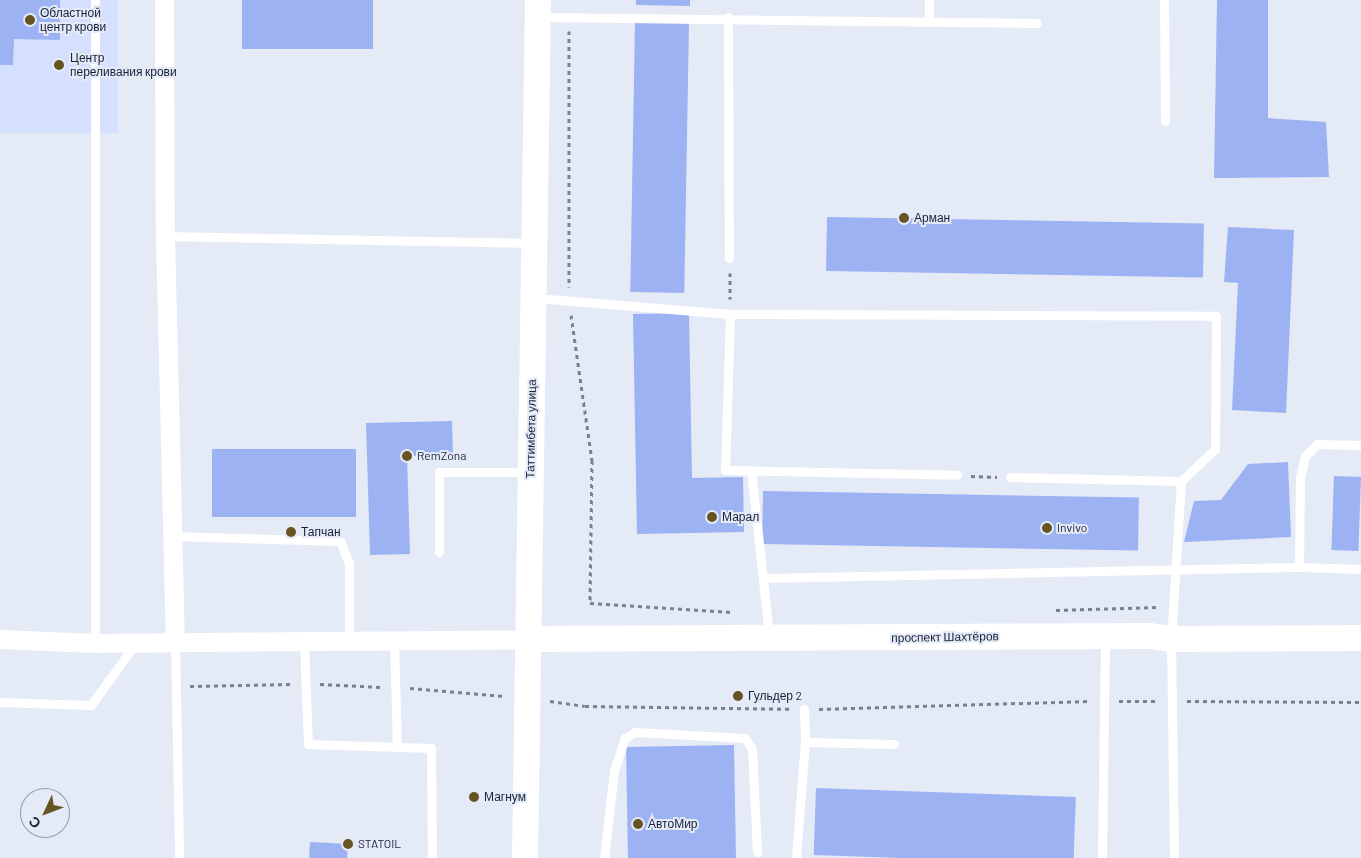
<!DOCTYPE html>
<html>
<head>
<meta charset="utf-8">
<style>
	body { margin:0 }
	#map { position:relative; width:1361px; height:858px; overflow:hidden; background:#e5eaf7; font-family:Barlow,sans-serif }
	div>[style] { position:absolute }
	.built>* { inset:0; background:#d5e0fe; transform-origin:0 0 }
	.building>* { inset:0; background:#9cb2f3; transform-origin:0 0 }
	.path>* { height:3px; margin-top:-1.5px; transform-origin:0; background:repeating-linear-gradient(90deg,#7a8094 0 4px,transparent 0 8px) }
	.lane>* { height:9px; margin:-4.5px; padding:0 4.5px; transform-origin:4.5px; border-radius:4.5px; background:#fff }
	.street>* { height:19px; margin:-9.5px; padding:0 9.5px; transform-origin:9.5px; border-radius:9.5px; background:#fff }
	.secondary>* { height:26px; margin:-13px; padding:0 13px; transform-origin:13px; border-radius:13px; background:#fff }
	.dots>* { width:14px; height:14px; translate:-50% -50%; box-sizing:border-box; border:2px solid #e5eaf7; border-radius:50% }
	span { translate:-50% -50%; white-space:nowrap; text-align:center; line-height:1.15; -webkit-text-stroke:4px #e5eaf7; paint-order:stroke }
	.poi-label { font-size:12px; color:#19213a }
	.left { translate:0 -50%; text-align:left }
	.street-label { font-size:12px; color:#19213a }
	.north { position:absolute; left:20px; top:788px; width:50px; height:50px; box-sizing:border-box; background:#e5eaf7; border:1px solid #939aab; border-radius:50%; rotate:227deg; font-size:14px; font-weight:700; line-height:20px; text-align:center; color:#19213a }
	.north::after { content:''; display:block; margin:auto; width:18px; height:22px; background:#665422; clip-path:polygon(50% 0,100% 100%,50% 72%,0 100%) }
</style>
</head>
<body>
<div id="map">
	<div class="built">
		<i style="left:0;top:0;width:118px;height:133px"></i>
	</div>
	<div class="building">
		<i style="clip-path:polygon(0 0,60px 0,60px 40px,14px 39px,13px 65px,0 65px)"></i>
		<i style="left:242px;top:0;width:131px;height:49px"></i>
		<i style="clip-path:polygon(636px 0,690px 0,690px 6px,636px 5px)"></i>
		<i style="clip-path:polygon(1217px 0,1268px 0,1268px 118px,1326px 122px,1329px 177px,1214px 178px)"></i>
		<i style="left:635px;top:22px;width:54px;height:270px;rotate:1deg"></i>
		<i style="left:827px;top:217px;width:377px;height:54px;rotate:1deg"></i>
		<i style="clip-path:polygon(1228px 227px,1294px 230px,1286px 413px,1232px 410px,1238px 283px,1224px 282px)"></i>
		<i style="clip-path:polygon(689px 313px,692px 478px,743px 477px,744px 532px,637px 534px,633px 314px)"></i>
		<i style="clip-path:polygon(452px 421px,453px 455px,407px 456px,410px 554px,370px 555px,366px 423px)"></i>
		<i style="left:356px;top:449px;width:68px;height:144px;rotate:90deg"></i>
		<i style="clip-path:polygon(1288px 462px,1291px 537px,1184px 542px,1194px 501px,1221px 500px,1248px 464px)"></i>
		<i style="left:1334px;top:476px;width:27px;height:74px;rotate:2deg"></i>
		<i style="left:763px;top:491px;width:376px;height:53px;rotate:1deg"></i>
		<i style="left:734px;top:745px;width:113px;height:108px;rotate:89deg"></i>
		<i style="left:816px;top:788px;width:260px;height:67px;rotate:2deg"></i>
		<i style="left:310px;top:842px;width:38px;height:16px;rotate:3deg"></i>
	</div>
	<div class="path">
		<i style="left:569px;top:31px;width:256px;rotate:90deg"></i>
		<i style="left:730px;top:273px;width:26px;rotate:90deg"></i>
		<i style="left:571px;top:315px;width:147px;rotate:81.8deg"></i>
		<i style="left:592px;top:460px;width:143px;rotate:90.8deg"></i>
		<i style="left:590px;top:603px;width:142px;rotate:3.6deg"></i>
		<i style="left:971px;top:476px;width:26px;rotate:2deg"></i>
		<i style="left:1056px;top:610px;width:103px;rotate:-1.7deg"></i>
		<i style="left:320px;top:684px;width:61px;rotate:2.8deg"></i>
		<i style="left:190px;top:686px;width:102px;rotate:-1.1deg"></i>
		<i style="left:410px;top:688px;width:94px;rotate:4.9deg"></i>
		<i style="left:550px;top:701px;width:35px;rotate:8deg"></i>
		<i style="left:585px;top:706px;width:205px;rotate:0.8deg"></i>
		<i style="left:1119px;top:701px;width:39px"></i>
		<i style="left:1187px;top:701px;width:174px;rotate:0.3deg"></i>
		<i style="left:819px;top:709px;width:271px;rotate:-1.7deg"></i>
	</div>
	<div class="lane">
		<i style="left:95px;top:0;width:643px;rotate:90deg"></i>
		<i style="left:1164px;top:0;width:121px;rotate:89.5deg"></i>
		<i style="left:540px;top:17px;width:497px;rotate:0.7deg"></i>
		<i style="left:728px;top:17px;width:241px;rotate:89.8deg"></i>
		<i style="left:929px;top:22px;width:22px;rotate:-90deg"></i>
		<i style="left:165px;top:236px;width:368px;rotate:1.1deg"></i>
		<i style="left:536px;top:298px;width:195px;rotate:4.7deg"></i>
		<i style="left:730px;top:314px;width:486px;rotate:0.2deg"></i>
		<i style="left:1216px;top:316px;width:133px;rotate:90.4deg"></i>
		<i style="left:1215px;top:449px;width:47px;rotate:136.7deg"></i>
		<i style="left:1181px;top:481px;width:158px;rotate:93.6deg"></i>
		<i style="left:1171px;top:639px;width:219px;rotate:89.2deg"></i>
		<i style="left:730px;top:314px;width:156px;rotate:91.8deg"></i>
		<i style="left:725px;top:470px;width:232px;rotate:1.2deg"></i>
		<i style="left:1361px;top:445px;width:44px;rotate:-178.7deg"></i>
		<i style="left:1317px;top:444px;width:17px;rotate:135deg"></i>
		<i style="left:1305px;top:456px;width:22px;rotate:103deg"></i>
		<i style="left:1300px;top:477px;width:90px;rotate:90.6deg"></i>
		<i style="left:1299px;top:567px;width:62px;rotate:1.8deg"></i>
		<i style="left:751px;top:470px;width:167px;rotate:83.8deg"></i>
		<i style="left:1010px;top:477px;width:171px;rotate:1.3deg"></i>
		<i style="left:173px;top:536px;width:167px;rotate:1.7deg"></i>
		<i style="left:340px;top:541px;width:24px;rotate:68deg"></i>
		<i style="left:349px;top:563px;width:78px;rotate:90deg"></i>
		<i style="left:439px;top:552px;width:80px;rotate:-90deg"></i>
		<i style="left:439px;top:472px;width:90px"></i>
		<i style="left:764px;top:578px;width:535px;rotate:-1.18deg"></i>
		<i style="left:394px;top:640px;width:107px;rotate:88.4deg"></i>
		<i style="left:175px;top:641px;width:217px;rotate:88.9deg"></i>
		<i style="left:304px;top:641px;width:103px;rotate:87.8deg"></i>
		<i style="left:308px;top:744px;width:123px;rotate:1.9deg"></i>
		<i style="left:431px;top:748px;width:110px;rotate:89.5deg"></i>
		<i style="left:0;top:702px;width:91px;rotate:1.9deg"></i>
		<i style="left:91px;top:705px;width:77px;rotate:-54deg"></i>
		<i style="left:804px;top:709px;width:33px;rotate:88deg"></i>
		<i style="left:805px;top:742px;width:89px;rotate:1.3deg"></i>
		<i style="left:604px;top:858px;width:88px;rotate:-83.4deg"></i>
		<i style="left:614px;top:771px;width:35px;rotate:-72deg"></i>
		<i style="left:625px;top:738px;width:12px;rotate:-31deg"></i>
		<i style="left:635px;top:732px;width:110px;rotate:3.1deg"></i>
		<i style="left:745px;top:738px;width:13px;rotate:58deg"></i>
		<i style="left:752px;top:749px;width:103px;rotate:87.2deg"></i>
		<i style="left:796px;top:858px;width:116px;rotate:-85.6deg"></i>
		<i style="left:1102px;top:858px;width:220px;rotate:-89.2deg"></i>
	</div>
	<div class="street">
		<i style="left:164px;top:0;width:236px;rotate:89.8deg"></i>
		<i style="left:165px;top:236px;width:405px;rotate:88.6deg"></i>
		<i style="left:0;top:639px;width:95px;rotate:2.4deg"></i>
		<i style="left:95px;top:643px;width:434px;rotate:-0.5deg"></i>
	</div>
	<div class="secondary">
		<i style="left:529px;top:639px;width:621px;rotate:-0.28deg"></i>
		<i style="left:1150px;top:636px;width:21px;rotate:8deg"></i>
		<i style="left:1171px;top:639px;width:190px;rotate:-0.3deg"></i>
		<i style="left:525px;top:858px;width:858px;rotate:-89.13deg"></i>
	</div>
	<div class="dots">
		<i style="left:30px;top:20px;background:#665422"></i>
		<i style="left:59px;top:65px;background:#665422"></i>
		<i style="left:904px;top:218px;background:#665422"></i>
		<i style="left:407px;top:456px;background:#665422"></i>
		<i style="left:712px;top:517px;background:#665422"></i>
		<i style="left:1047px;top:528px;background:#665422"></i>
		<i style="left:291px;top:532px;background:#665422"></i>
		<i style="left:738px;top:696px;background:#665422"></i>
		<i style="left:474px;top:797px;background:#665422"></i>
		<i style="left:638px;top:824px;background:#665422"></i>
		<i style="left:348px;top:844px;background:#665422"></i>
	</div>
	<div class="poi-label">
		<span class="left" style="left:40px;top:20px">Областной<br>центр крови</span>
		<span class="left" style="left:70px;top:65px">Центр<br>переливания крови</span>
		<span class="left" style="left:914px;top:218px">Арман</span>
		<span class="left" style="left:417px;top:456px">RemZona</span>
		<span class="left" style="left:722px;top:517px">Марал</span>
		<span class="left" style="left:1057px;top:528px">Invivo</span>
		<span class="left" style="left:301px;top:532px">Тапчан</span>
		<span class="left" style="left:748px;top:696px">Гульдер 2</span>
		<span class="left" style="left:484px;top:797px">Магнум</span>
		<span class="left" style="left:648px;top:824px">АвтоМир</span>
		<span class="left" style="left:358px;top:844px">STATOIL</span>
	</div>
	<div class="street-label">
		<span style="left:531px;top:429px;rotate:-89deg">Таттимбета улица</span>
		<span style="left:945px;top:637px;rotate:-1deg">проспект Шахтёров</span>
	</div>
	<div class="north">С</div>
</div>
</body>
</html>
